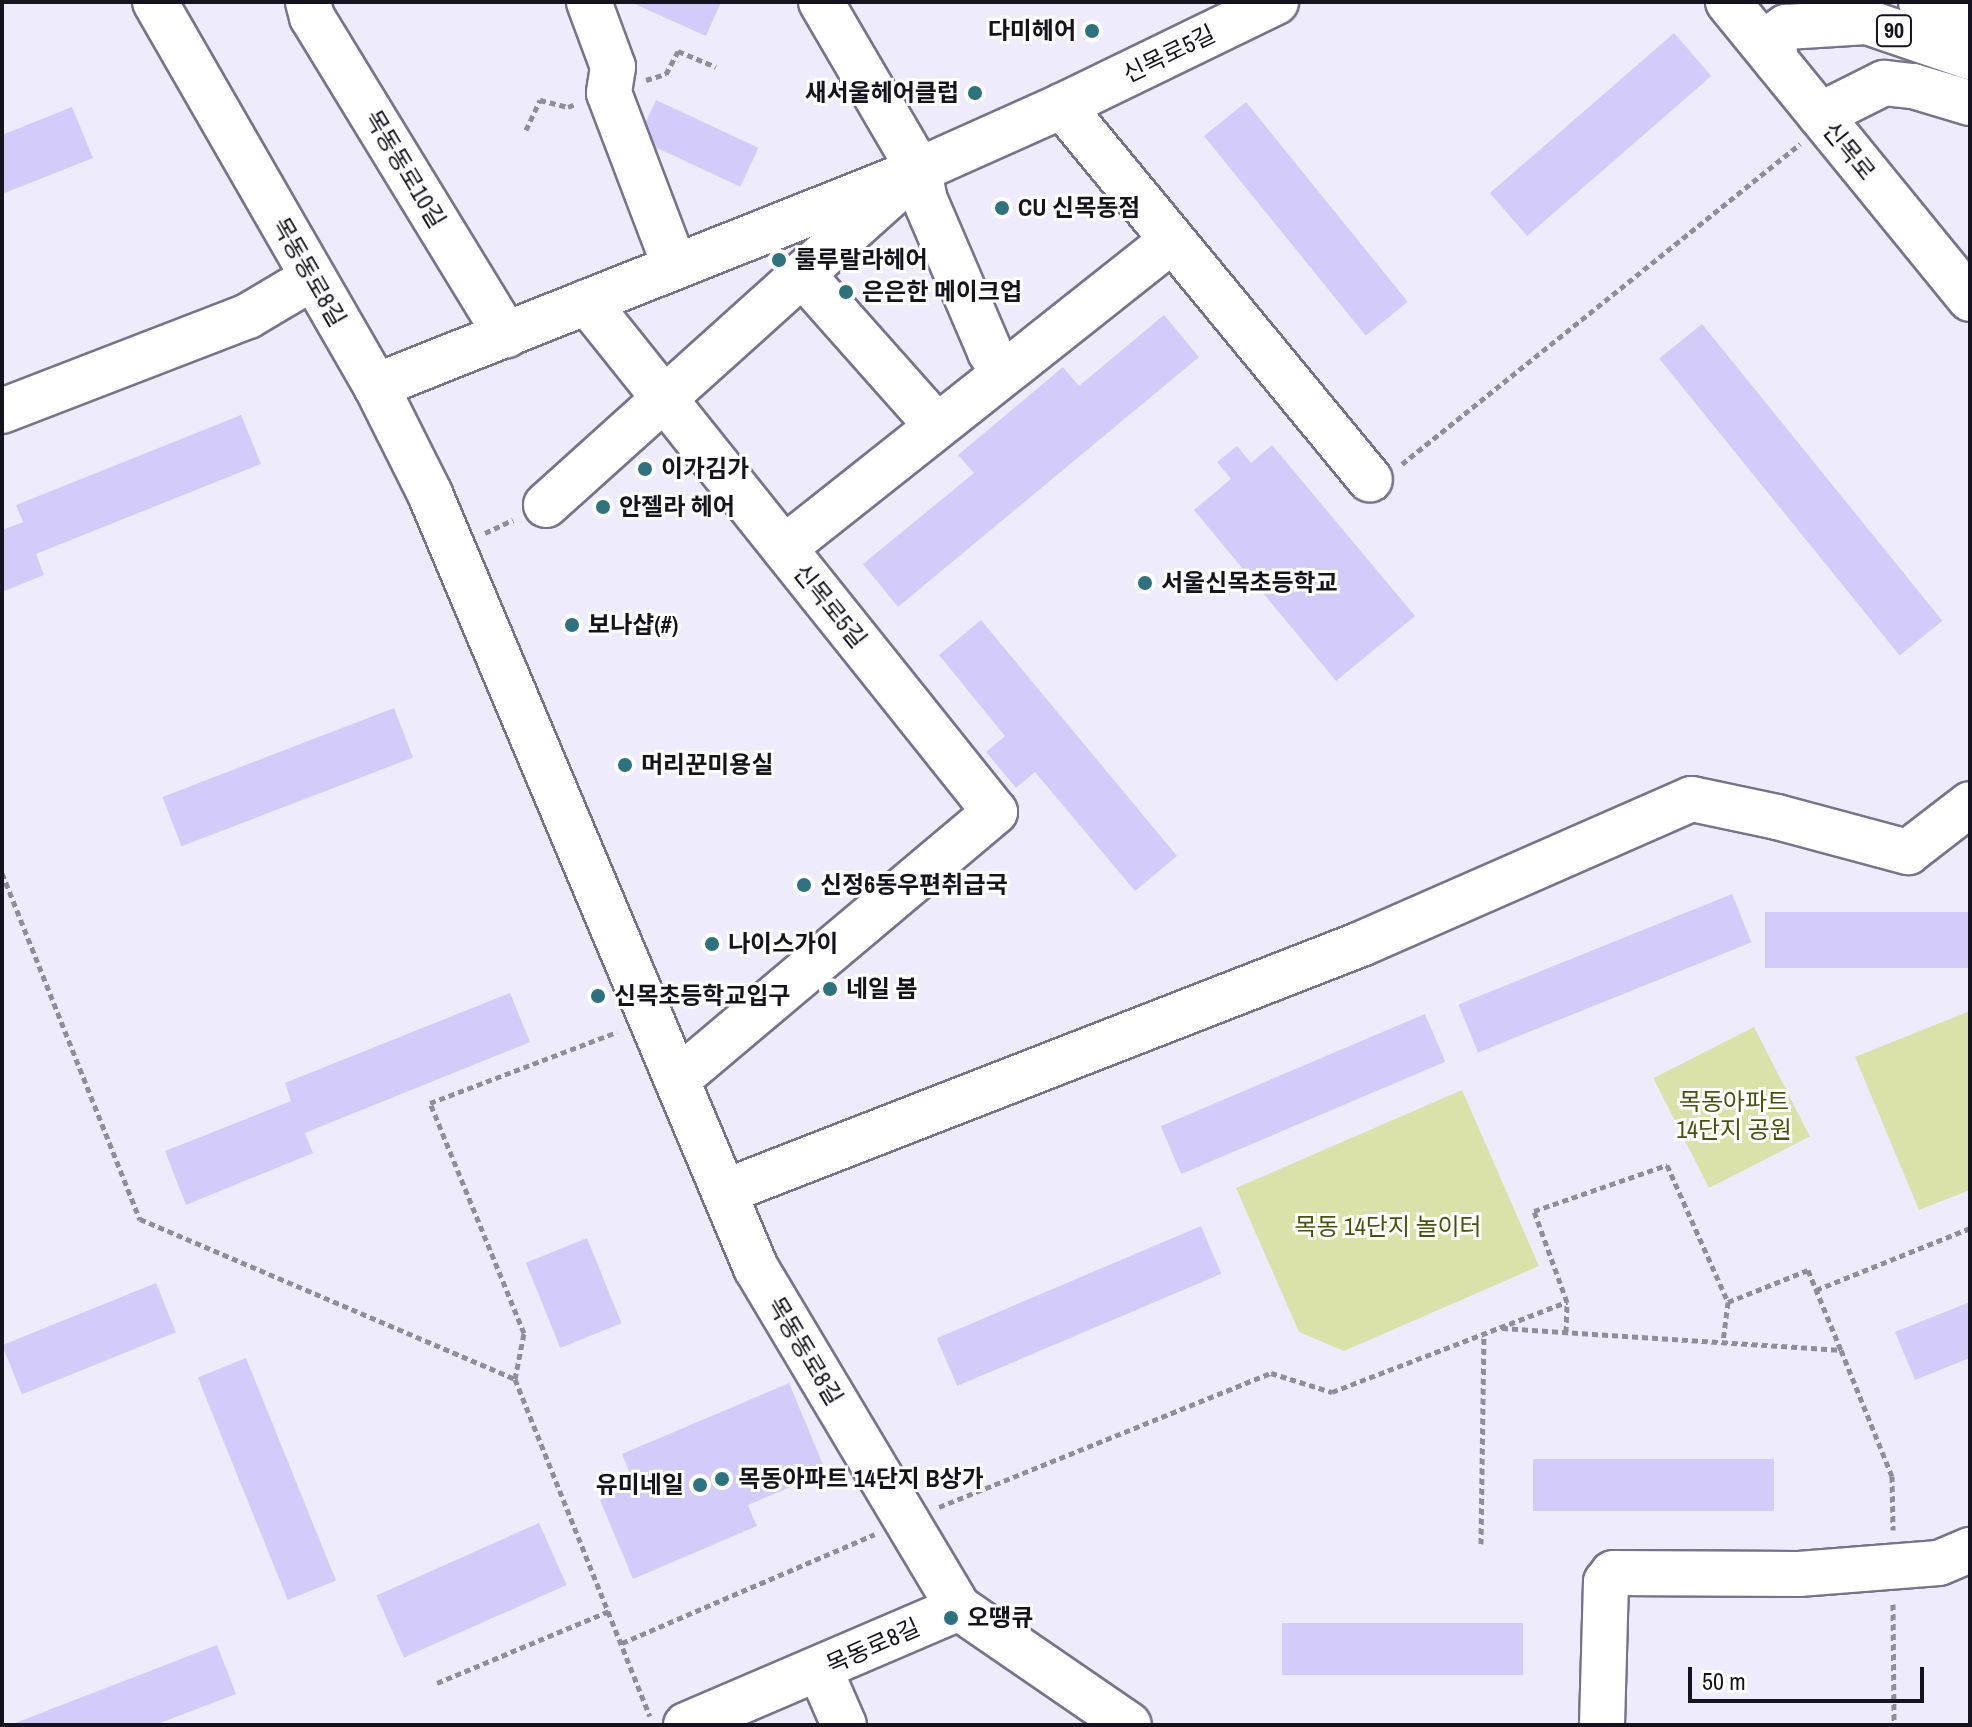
<!DOCTYPE html>
<html>
<head>
<meta charset="utf-8">
<style>
	body { margin:0 }
	#map { position:relative; width:1972px; height:1727px; overflow:hidden; background:#eeebfc; font-family:"Archivo Narrow","Noto Sans KR",sans-serif }
	div>[style] { position:absolute }
	.green>* { inset:0; background:#dbe2a9; transform-origin:0 0 }
	.building>* { inset:0; background:#d3ccfa; transform-origin:0 0 }
	.path>* { height:5px; margin-top:-2.5px; transform-origin:0; background:repeating-linear-gradient(90deg,#908d9b 0 6px,transparent 0 10px) }
	.roads { filter:drop-shadow(2px 0 #77738c) drop-shadow(-2px 0 #77738c) drop-shadow(0 2px #77738c) drop-shadow(0 -2px #77738c) }
	.minor>* { height:44px; margin:-22px; padding:0 22px; transform-origin:22px; border-radius:22px; background:#fff }
	.major>* { height:44px; margin:-22px; padding:0 22px; transform-origin:22px; border-radius:22px; background:#fff }
	.dots>* { width:22px; height:22px; translate:-50% -50%; box-sizing:border-box; border:4px solid #fff; border-radius:50% }
	span { translate:-50% -50%; white-space:nowrap; text-align:center; line-height:1.15; -webkit-text-stroke:6px #fff; paint-order:stroke }
	.shield-label span { padding:2px 6px; background:#fff; border:2px solid; border-radius:6px; -webkit-text-stroke-width:0 }
	.shield-label { font-size:22px; color:#15131d; font-weight:700 }
	.poi-label { font-size:24px; color:#15131d; font-weight:700 }
	.right { translate:-100% -50%; text-align:right }
	.left { translate:0 -50%; text-align:left }
	.street-label { font-size:24px; color:#15131d }
	.park-label { font-size:24px; color:#4c510a }
	.frame { position:absolute; inset:0; border:4px solid #15131d; pointer-events:none }
	.scale { position:absolute; left:1688px; top:1667px; width:236px; height:36px; box-sizing:border-box; border:4px solid #15131d; border-top:0; padding-left:10px; font-size:24px; line-height:28px; white-space:nowrap; color:#15131d; -webkit-text-stroke:6px #fff; paint-order:stroke }
</style>
</head>
<body>
<div id="map">
	<div class="green">
		<i style="clip-path:polygon(1970px 1011px,1970px 1190px,1919px 1210px,1855px 1057px)"></i>
		<i style="left:1754px;top:1027px;width:123px;height:113px;rotate:63deg"></i>
		<i style="clip-path:polygon(1462px 1090px,1539px 1266px,1344px 1351px,1299px 1332px,1236px 1188px)"></i>
	</div>
	<div class="building">
		<i style="clip-path:polygon(630px 2px,721px 2px,706px 36px)"></i>
		<i style="left:1674px;top:33px;width:57px;height:244px;rotate:49deg"></i>
		<i style="left:656px;top:100px;width:113px;height:43px;rotate:25deg"></i>
		<i style="left:1246px;top:102px;width:257px;height:54px;rotate:51deg"></i>
		<i style="clip-path:polygon(72px 107px,93px 158px,2px 194px,2px 135px)"></i>
		<i style="clip-path:polygon(1164px 315px,1199px 357px,898px 607px,863px 564px,974px 473px,958px 455px,1063px 367px,1079px 386px)"></i>
		<i style="left:1702px;top:324px;width:382px;height:55px;rotate:51deg"></i>
		<i style="clip-path:polygon(241px 415px,261px 464px,36px 554px,44px 575px,2px 592px,2px 530px,23px 522px,16px 505px)"></i>
		<i style="clip-path:polygon(1272px 445px,1415px 616px,1336px 681px,1194px 510px,1231px 479px,1217px 462px,1237px 446px,1251px 463px)"></i>
		<i style="clip-path:polygon(981px 620px,1177px 856px,1135px 891px,1035px 772px,1016px 788px,986px 752px,1005px 736px,939px 655px)"></i>
		<i style="left:394px;top:708px;width:53px;height:248px;rotate:69deg"></i>
		<i style="left:1732px;top:894px;width:52px;height:295px;rotate:68deg"></i>
		<i style="left:1970px;top:912px;width:56px;height:205px;rotate:90deg"></i>
		<i style="clip-path:polygon(510px 993px,530px 1042px,305px 1133px,313px 1153px,186px 1205px,165px 1151px,291px 1101px,285px 1083px)"></i>
		<i style="left:1425px;top:1014px;width:52px;height:287px;rotate:67deg"></i>
		<i style="left:1201px;top:1226px;width:52px;height:287px;rotate:67deg"></i>
		<i style="left:587px;top:1238px;width:92px;height:66px;rotate:68deg"></i>
		<i style="left:156px;top:1283px;width:53px;height:166px;rotate:68deg"></i>
		<i style="clip-path:polygon(1970px 1302px,1970px 1358px,1915px 1380px,1895px 1332px)"></i>
		<i style="left:246px;top:1358px;width:240px;height:52px;rotate:68deg"></i>
		<i style="clip-path:polygon(789px 1383px,826px 1472px,748px 1505px,757px 1526px,633px 1579px,600px 1500px,635px 1485px,622px 1454px)"></i>
		<i style="left:1533px;top:1459px;width:241px;height:52px"></i>
		<i style="left:539px;top:1523px;width:68px;height:178px;rotate:66deg"></i>
		<i style="left:1282px;top:1623px;width:241px;height:52px"></i>
		<i style="clip-path:polygon(217px 1645px,236px 1694px,155px 1725px,10px 1725px)"></i>
	</div>
	<div class="path">
		<i style="left:646px;top:80px;width:21px;rotate:-17deg"></i>
		<i style="left:666px;top:74px;width:26px;rotate:-62deg"></i>
		<i style="left:678px;top:51px;width:41px;rotate:22.8deg"></i>
		<i style="left:526px;top:130px;width:33px;rotate:-65deg"></i>
		<i style="left:540px;top:100px;width:29px;rotate:14deg"></i>
		<i style="left:568px;top:107px;width:9px;rotate:-21deg"></i>
		<i style="left:1402px;top:464px;width:511px;rotate:-38.8deg"></i>
		<i style="left:485px;top:533px;width:31px;rotate:-25deg"></i>
		<i style="left:2px;top:873px;width:373px;rotate:68.3deg"></i>
		<i style="left:140px;top:1219px;width:408px;rotate:23.1deg"></i>
		<i style="left:515px;top:1379px;width:363px;rotate:68.2deg"></i>
		<i style="left:1816px;top:1290px;width:166px;rotate:-21.9deg"></i>
		<i style="left:1728px;top:1302px;width:86px;rotate:-21.8deg"></i>
		<i style="left:1808px;top:1270px;width:87px;rotate:67.6deg"></i>
		<i style="left:1502px;top:1328px;width:340px;rotate:3.7deg"></i>
		<i style="left:1841px;top:1350px;width:136px;rotate:68deg"></i>
		<i style="left:1892px;top:1476px;width:54px;rotate:88.9deg"></i>
		<i style="left:1566px;top:1332px;width:30px;rotate:-88deg"></i>
		<i style="left:1567px;top:1302px;width:97px;rotate:-109.9deg"></i>
		<i style="left:1534px;top:1211px;width:141px;rotate:-19.1deg"></i>
		<i style="left:1667px;top:1165px;width:150px;rotate:66deg"></i>
		<i style="left:1728px;top:1302px;width:40px;rotate:97.1deg"></i>
		<i style="left:515px;top:1379px;width:47px;rotate:-78.9deg"></i>
		<i style="left:524px;top:1333px;width:248px;rotate:-112.2deg"></i>
		<i style="left:430px;top:1103px;width:200px;rotate:-20.8deg"></i>
		<i style="left:939px;top:1507px;width:358px;rotate:-22deg"></i>
		<i style="left:1271px;top:1373px;width:64px;rotate:17.3deg"></i>
		<i style="left:1332px;top:1392px;width:252px;rotate:-21deg"></i>
		<i style="left:1481px;top:1544px;width:211px;rotate:-89.2deg"></i>
		<i style="left:1893px;top:1604px;width:121px;rotate:89.5deg"></i>
		<i style="left:622px;top:1643px;width:275px;rotate:-23.3deg"></i>
		<i style="left:437px;top:1683px;width:186px;rotate:-22.7deg"></i>
	</div>
	<div class="roads">
		<div class="minor">
			<i style="left:155px;top:2px;width:443px;rotate:60.1deg"></i>
			<i style="left:376px;top:386px;width:121px;rotate:63.4deg"></i>
			<i style="left:430px;top:494px;width:840px;rotate:67.16deg"></i>
			<i style="left:756px;top:1268px;width:396px;rotate:59.2deg"></i>
			<i style="left:959px;top:1608px;width:206px;rotate:34.5deg"></i>
			<i style="left:308px;top:2px;width:16px;rotate:75deg"></i>
			<i style="left:312px;top:17px;width:373px;rotate:58.6deg"></i>
			<i style="left:589px;top:2px;width:69px;rotate:69.7deg"></i>
			<i style="left:613px;top:67px;width:26px;rotate:99deg"></i>
			<i style="left:609px;top:93px;width:186px;rotate:69.2deg"></i>
			<i style="left:821px;top:2px;width:194px;rotate:59.7deg"></i>
			<i style="left:919px;top:170px;width:31px;rotate:79deg"></i>
			<i style="left:925px;top:200px;width:165px;rotate:66.8deg"></i>
			<i style="left:990px;top:352px;width:25px;rotate:56deg"></i>
			<i style="left:1728px;top:2px;width:383px;rotate:50.8deg"></i>
			<i style="left:1776px;top:61px;width:25px;rotate:-97deg"></i>
			<i style="left:1773px;top:36px;width:16px;rotate:-35deg"></i>
			<i style="left:1786px;top:27px;width:81px;rotate:-3.5deg"></i>
			<i style="left:1062px;top:106px;width:484px;rotate:50.5deg"></i>
			<i style="left:1820px;top:115px;width:72px;rotate:-26.6deg"></i>
			<i style="left:1884px;top:83px;width:29px;rotate:6deg"></i>
			<i style="left:1913px;top:86px;width:59px;rotate:16.6deg"></i>
			<i style="left:803px;top:275px;width:202px;rotate:48.4deg"></i>
			<i style="left:587px;top:302px;width:653px;rotate:51.34deg"></i>
			<i style="left:995px;top:812px;width:416px;rotate:139.9deg"></i>
			<i style="left:376px;top:386px;width:584px;rotate:-21.69deg"></i>
			<i style="left:919px;top:170px;width:157px;rotate:-24.1deg"></i>
			<i style="left:1062px;top:106px;width:238px;rotate:-25.9deg"></i>
			<i style="left:2px;top:411px;width:264px;rotate:-21.1deg"></i>
			<i style="left:248px;top:316px;width:74px;rotate:-30.7deg"></i>
			<i style="left:546px;top:505px;width:471px;rotate:-42deg"></i>
			<i style="left:784px;top:548px;width:495px;rotate:-38.4deg"></i>
			<i style="left:724px;top:1192px;width:684px;rotate:-21.27deg"></i>
			<i style="left:1361px;top:944px;width:361px;rotate:-23.7deg"></i>
			<i style="left:1692px;top:799px;width:87px;rotate:12deg"></i>
			<i style="left:1777px;top:817px;width:136px;rotate:15deg"></i>
			<i style="left:1908px;top:852px;width:78px;rotate:-37.7deg"></i>
			<i style="left:820px;top:1670px;width:60px;rotate:66.4deg"></i>
			<i style="left:686px;top:1725px;width:297px;rotate:-23.2deg"></i>
			<i style="left:1602px;top:1725px;width:143px;rotate:-88.4deg"></i>
			<i style="left:1606px;top:1582px;width:11px;rotate:-52deg"></i>
			<i style="left:1613px;top:1573px;width:186px;rotate:0.3deg"></i>
			<i style="left:1799px;top:1574px;width:140px;rotate:-4.5deg"></i>
			<i style="left:1939px;top:1563px;width:34px;rotate:-23deg"></i>
		</div>
		<div class="major">
			<i style="left:1821px;top:2px;width:50px;rotate:23.5deg"></i>
			<i style="left:1867px;top:22px;width:109px;rotate:18.8deg"></i>
			<i style="left:1921px;top:2px;width:52px;rotate:19.1deg"></i>
		</div>
	</div>
	<div class="dots">
		<i style="left:1092px;top:31px;background:#2c727f"></i>
		<i style="left:975px;top:93px;background:#2c727f"></i>
		<i style="left:1002px;top:208px;background:#2c727f"></i>
		<i style="left:779px;top:260px;background:#2c727f"></i>
		<i style="left:846px;top:292px;background:#2c727f"></i>
		<i style="left:645px;top:469px;background:#2c727f"></i>
		<i style="left:603px;top:507px;background:#2c727f"></i>
		<i style="left:1145px;top:583px;background:#2c727f"></i>
		<i style="left:572px;top:625px;background:#2c727f"></i>
		<i style="left:625px;top:765px;background:#2c727f"></i>
		<i style="left:804px;top:885px;background:#2c727f"></i>
		<i style="left:712px;top:944px;background:#2c727f"></i>
		<i style="left:830px;top:989px;background:#2c727f"></i>
		<i style="left:598px;top:996px;background:#2c727f"></i>
		<i style="left:722px;top:1479px;background:#2c727f"></i>
		<i style="left:700px;top:1485px;background:#2c727f"></i>
		<i style="left:951px;top:1618px;background:#2c727f"></i>
	</div>
	<div class="shield-label">
		<span style="left:1894px;top:31px">90</span>
	</div>
	<div class="poi-label">
		<span class="right" style="left:1076px;top:31px">다미헤어</span>
		<span class="right" style="left:959px;top:93px">새서울헤어클럽</span>
		<span class="left" style="left:1018px;top:208px">CU 신목동점</span>
		<span class="left" style="left:795px;top:260px">룰루랄라헤어</span>
		<span class="left" style="left:862px;top:292px">은은한 메이크업</span>
		<span class="left" style="left:661px;top:469px">이가김가</span>
		<span class="left" style="left:619px;top:507px">안젤라 헤어</span>
		<span class="left" style="left:1161px;top:583px">서울신목초등학교</span>
		<span class="left" style="left:588px;top:625px">보나샵(#)</span>
		<span class="left" style="left:641px;top:765px">머리꾼미용실</span>
		<span class="left" style="left:820px;top:885px">신정6동우편취급국</span>
		<span class="left" style="left:728px;top:944px">나이스가이</span>
		<span class="left" style="left:846px;top:989px">네일 봄</span>
		<span class="left" style="left:614px;top:996px">신목초등학교입구</span>
		<span class="left" style="left:738px;top:1479px">목동아파트 14단지 B상가</span>
		<span class="right" style="left:684px;top:1485px">유미네일</span>
		<span class="left" style="left:967px;top:1618px">오땡큐</span>
	</div>
	<div class="street-label">
		<span style="left:1169px;top:54px;rotate:-26deg">신목로5길</span>
		<span style="left:1849px;top:151px;rotate:51deg">신목로</span>
		<span style="left:405px;top:169px;rotate:59deg">목동동로10길</span>
		<span style="left:309px;top:272px;rotate:60deg">목동동로8길</span>
		<span style="left:830px;top:606px;rotate:51deg">신목로5길</span>
		<span style="left:805px;top:1351px;rotate:59deg">목동동로8길</span>
		<span style="left:873px;top:1646px;rotate:-24deg">목동로8길</span>
	</div>
	<div class="park-label">
		<span style="left:1734px;top:1116px">목동아파트<br>14단지 공원</span>
		<span style="left:1388px;top:1227px">목동 14단지 놀이터</span>
	</div>
	<div class="frame"></div>
	<div class="scale">50 m</div>
</div>
</body>
</html>
